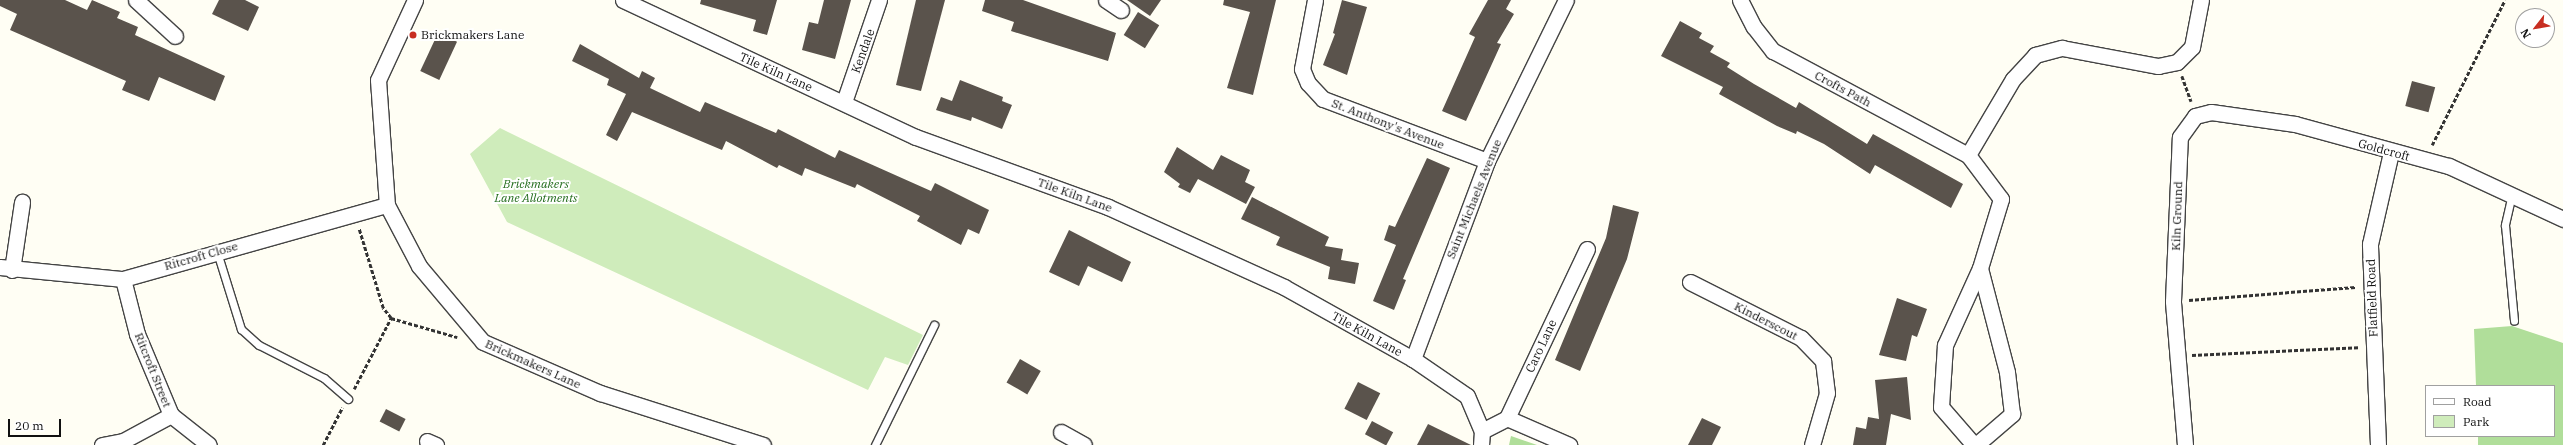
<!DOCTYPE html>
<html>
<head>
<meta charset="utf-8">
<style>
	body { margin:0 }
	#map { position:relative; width:2563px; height:445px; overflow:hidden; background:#fffef4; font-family:"IBM Plex Serif",serif }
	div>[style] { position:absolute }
	.green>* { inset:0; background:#cfecbb }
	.forest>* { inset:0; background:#b0de9a }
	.building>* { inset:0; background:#5a534c; transform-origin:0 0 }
	.path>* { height:2.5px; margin-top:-1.25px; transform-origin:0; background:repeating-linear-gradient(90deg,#333 0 4px,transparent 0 6px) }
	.roads { filter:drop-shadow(1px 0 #444) drop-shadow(-1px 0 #444) drop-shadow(0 1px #444) drop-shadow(0 -1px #444) }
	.service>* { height:7px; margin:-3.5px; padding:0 3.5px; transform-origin:3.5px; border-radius:3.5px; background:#fff }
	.minor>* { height:15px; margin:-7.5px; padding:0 7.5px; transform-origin:7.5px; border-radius:7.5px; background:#fff }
	.dots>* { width:11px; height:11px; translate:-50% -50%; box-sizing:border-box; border:2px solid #fff; border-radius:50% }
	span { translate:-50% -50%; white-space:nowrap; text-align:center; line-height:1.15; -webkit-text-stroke:4px #fff; paint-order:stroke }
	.poi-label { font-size:12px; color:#111 }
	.left { translate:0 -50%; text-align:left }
	.street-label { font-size:12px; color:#111 }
	.park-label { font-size:12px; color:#246d1d; font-style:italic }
	.legend { position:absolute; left:2425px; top:385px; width:130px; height:52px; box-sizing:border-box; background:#fff; border:1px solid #a0a0a0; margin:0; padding:5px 7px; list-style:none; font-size:12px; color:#111 }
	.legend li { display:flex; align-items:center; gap:8px; height:20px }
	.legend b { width:20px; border:1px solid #a0a0a0 }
	.north { position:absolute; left:2515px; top:8px; width:40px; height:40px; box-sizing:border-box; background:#fff; border:1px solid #a0a0a0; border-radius:50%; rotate:239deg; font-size:11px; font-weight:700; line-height:16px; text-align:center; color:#111 }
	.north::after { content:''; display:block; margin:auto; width:14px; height:18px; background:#c82e22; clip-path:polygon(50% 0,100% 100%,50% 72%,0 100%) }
	.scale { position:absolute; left:8px; top:419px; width:53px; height:18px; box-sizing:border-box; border:2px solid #111; border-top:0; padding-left:5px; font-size:12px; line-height:14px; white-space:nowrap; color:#111; -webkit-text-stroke:3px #fff; paint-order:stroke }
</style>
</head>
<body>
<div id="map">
	<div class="green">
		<i style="clip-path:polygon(500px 128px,923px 335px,908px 365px,885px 357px,868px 390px,507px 222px,470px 154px)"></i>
	</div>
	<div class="forest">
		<i style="clip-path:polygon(2512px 326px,2563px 343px,2563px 445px,2478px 445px,2478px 436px,2554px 436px,2554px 386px,2476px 386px,2474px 329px)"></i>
		<i style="clip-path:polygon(1511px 436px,1537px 445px,1509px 445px)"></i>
	</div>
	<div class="building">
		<i style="clip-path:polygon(0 0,65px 0,87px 10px,92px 0,120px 12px,117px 18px,138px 27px,135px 35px,225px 76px,215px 101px,159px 77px,149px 101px,122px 90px,126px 81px,10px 30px,17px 14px,0 6px)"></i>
		<i style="clip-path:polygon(219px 0,245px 0,259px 7px,248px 31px,212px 14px)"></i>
		<i style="clip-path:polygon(701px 0,777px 0,767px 35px,753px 31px,756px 20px,700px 4px)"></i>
		<i style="clip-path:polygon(824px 0,851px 0,835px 59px,802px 50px,809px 22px,818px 24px)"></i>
		<i style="clip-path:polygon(916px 0,945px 0,921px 91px,896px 85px)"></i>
		<i style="clip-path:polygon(985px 0,1023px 0,1116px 33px,1108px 61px,1011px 31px,1014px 22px,982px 11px)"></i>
		<i style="clip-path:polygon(1127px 0,1161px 0,1150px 16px)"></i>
		<i style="clip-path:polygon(1224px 0,1276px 0,1253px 95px,1227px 88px,1250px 12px,1223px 5px)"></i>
		<i style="clip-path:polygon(1342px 0,1367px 7px,1347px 75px,1323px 65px,1335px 34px,1333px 33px)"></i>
		<i style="clip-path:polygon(1488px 0,1511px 0,1506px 9px,1514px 14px,1497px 43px,1501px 44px,1466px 121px,1442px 111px,1475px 37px,1469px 34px)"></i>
		<i style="left:1138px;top:12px;width:25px;height:27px;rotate:32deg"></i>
		<i style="clip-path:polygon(1680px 21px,1702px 33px,1699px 38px,1714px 46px,1710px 52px,1730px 63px,1727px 67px,1754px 84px,1796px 108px,1799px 102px,1867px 144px,1873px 134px,1963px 184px,1951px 208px,1875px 165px,1870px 174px,1824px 144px,1797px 131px,1796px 134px,1777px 126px,1719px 94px,1723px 87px,1661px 56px)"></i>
		<i style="left:438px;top:33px;width:21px;height:42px;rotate:25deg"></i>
		<i style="clip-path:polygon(580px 44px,639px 78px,642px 71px,655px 78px,650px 88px,700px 112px,705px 102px,776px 133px,778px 129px,835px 158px,839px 150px,931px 191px,935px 183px,989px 210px,979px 234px,968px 229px,961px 245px,917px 221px,920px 216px,857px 184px,855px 188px,805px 168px,802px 176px,779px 165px,777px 168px,726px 141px,722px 150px,632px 112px,617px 141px,606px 135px,626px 94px,607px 85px,609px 79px,572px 61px)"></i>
		<i style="clip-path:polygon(960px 80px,1003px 97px,1002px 101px,1012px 105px,1002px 129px,972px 117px,971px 121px,936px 110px,941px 97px,952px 101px)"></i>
		<i style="left:2412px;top:81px;width:24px;height:26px;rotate:15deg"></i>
		<i style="clip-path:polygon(1177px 147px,1213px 170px,1221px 155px,1250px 170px,1245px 182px,1255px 187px,1246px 204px,1198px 179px,1190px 193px,1178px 187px,1180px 184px,1164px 172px)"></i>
		<i style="clip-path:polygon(1427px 158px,1450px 168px,1403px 279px,1406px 280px,1394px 310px,1373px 301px,1396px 245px,1384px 240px,1389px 225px,1395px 227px)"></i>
		<i style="clip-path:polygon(1252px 197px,1329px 237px,1325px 246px,1343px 249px,1341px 260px,1359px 263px,1355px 284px,1328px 279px,1330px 267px,1276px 245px,1280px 237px,1241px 219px)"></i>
		<i style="clip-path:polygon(1613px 205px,1639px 212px,1627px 259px,1580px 371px,1555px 360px,1606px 238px)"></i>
		<i style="clip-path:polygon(1069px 230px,1131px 262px,1122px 282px,1088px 266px,1079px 286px,1049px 272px)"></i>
		<i style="clip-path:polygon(1897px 298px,1927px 309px,1917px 337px,1912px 335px,1906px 361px,1879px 355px)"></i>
		<i style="left:1020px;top:359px;width:24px;height:27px;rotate:30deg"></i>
		<i style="clip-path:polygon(1907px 377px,1911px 420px,1891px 414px,1886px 445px,1853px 445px,1856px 427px,1866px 429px,1868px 417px,1879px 419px,1875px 380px)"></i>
		<i style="left:1358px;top:382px;width:25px;height:30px;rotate:27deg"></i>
		<i style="left:386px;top:409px;width:22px;height:14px;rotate:27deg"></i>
		<i style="clip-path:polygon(1702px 418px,1721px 427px,1712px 445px,1688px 445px)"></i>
		<i style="left:1372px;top:421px;width:24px;height:15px;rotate:28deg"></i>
		<i style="clip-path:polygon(1428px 424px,1471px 445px,1417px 445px)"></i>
	</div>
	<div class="path">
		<i style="left:2182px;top:76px;width:27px;rotate:70deg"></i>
		<i style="left:2432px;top:145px;width:162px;rotate:-63.3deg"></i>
		<i style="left:2189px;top:300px;width:167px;rotate:-4.5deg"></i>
		<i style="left:391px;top:318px;width:69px;rotate:16.1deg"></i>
		<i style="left:2192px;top:355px;width:167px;rotate:-2.7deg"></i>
		<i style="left:354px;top:389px;width:80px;rotate:-62.5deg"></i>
		<i style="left:391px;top:318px;width:13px;rotate:-129deg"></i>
		<i style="left:383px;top:308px;width:83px;rotate:-106.9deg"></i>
		<i style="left:323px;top:445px;width:42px;rotate:-62.8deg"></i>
	</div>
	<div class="roads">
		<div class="service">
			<i style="left:2512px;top:194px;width:32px;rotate:103deg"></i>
			<i style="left:2505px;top:225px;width:96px;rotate:84.6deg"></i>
			<i style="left:217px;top:252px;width:81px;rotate:72.7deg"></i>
			<i style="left:241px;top:329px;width:24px;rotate:42deg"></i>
			<i style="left:259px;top:345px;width:73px;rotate:26.9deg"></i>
			<i style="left:324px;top:378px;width:32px;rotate:41deg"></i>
			<i style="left:875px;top:445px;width:134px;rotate:-63.8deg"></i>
		</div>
		<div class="minor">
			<i style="left:136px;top:0;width:53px;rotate:42.7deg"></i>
			<i style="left:415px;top:0;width:88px;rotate:114.8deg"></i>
			<i style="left:378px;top:80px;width:125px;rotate:85.9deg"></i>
			<i style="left:387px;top:205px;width:69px;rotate:62.3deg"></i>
			<i style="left:419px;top:266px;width:99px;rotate:49.9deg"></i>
			<i style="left:483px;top:342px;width:128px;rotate:23.6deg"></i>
			<i style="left:600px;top:393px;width:171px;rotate:17.7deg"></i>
			<i style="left:623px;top:0;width:323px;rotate:25.1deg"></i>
			<i style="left:916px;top:137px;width:204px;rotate:20deg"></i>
			<i style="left:1108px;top:207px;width:193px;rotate:24.4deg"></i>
			<i style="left:1284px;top:287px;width:148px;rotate:29.2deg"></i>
			<i style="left:1413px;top:359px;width:65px;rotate:34.4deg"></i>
			<i style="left:1467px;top:396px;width:38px;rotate:67deg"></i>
			<i style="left:1482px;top:431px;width:14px;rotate:94deg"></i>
			<i style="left:1106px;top:0;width:18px;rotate:34deg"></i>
			<i style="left:1315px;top:0;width:70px;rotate:100.7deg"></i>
			<i style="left:1302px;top:69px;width:15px;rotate:67deg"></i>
			<i style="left:1308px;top:83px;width:22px;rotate:47deg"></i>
			<i style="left:1323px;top:99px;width:175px;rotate:20.7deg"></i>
			<i style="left:1740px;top:0;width:30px;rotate:63deg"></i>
			<i style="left:1754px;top:27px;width:31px;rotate:52deg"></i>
			<i style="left:1773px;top:51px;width:221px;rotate:28.1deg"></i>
			<i style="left:1968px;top:155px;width:55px;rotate:53.1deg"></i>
			<i style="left:2001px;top:199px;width:72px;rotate:106.9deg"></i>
			<i style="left:1980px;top:268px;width:85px;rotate:114.4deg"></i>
			<i style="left:1945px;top:345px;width:62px;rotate:93.7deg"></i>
			<i style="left:1941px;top:407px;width:50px;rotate:49deg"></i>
			<i style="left:844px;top:102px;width:108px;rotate:-71.1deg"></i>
			<i style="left:1968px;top:155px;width:88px;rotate:-59.4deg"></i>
			<i style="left:2013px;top:79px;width:33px;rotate:-47deg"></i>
			<i style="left:2035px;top:55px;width:28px;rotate:-15deg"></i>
			<i style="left:2062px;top:48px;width:98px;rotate:10.6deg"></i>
			<i style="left:2158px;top:66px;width:19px;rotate:-12deg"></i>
			<i style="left:2177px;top:62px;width:21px;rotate:-45deg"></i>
			<i style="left:2192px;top:47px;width:48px;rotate:-79.2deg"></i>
			<i style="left:0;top:267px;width:124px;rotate:5.6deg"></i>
			<i style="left:123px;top:279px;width:274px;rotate:-15.7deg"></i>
			<i style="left:12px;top:270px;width:69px;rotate:-81.6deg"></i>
			<i style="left:123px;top:279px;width:57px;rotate:75.7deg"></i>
			<i style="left:137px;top:334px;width:88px;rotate:67.2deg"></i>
			<i style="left:171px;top:415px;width:48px;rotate:38.3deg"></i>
			<i style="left:1690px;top:282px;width:124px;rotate:26.8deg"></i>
			<i style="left:1801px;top:338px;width:32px;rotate:46deg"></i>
			<i style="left:1823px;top:361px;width:32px;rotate:83deg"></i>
			<i style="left:1827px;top:393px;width:54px;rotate:106.1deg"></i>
			<i style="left:1413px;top:359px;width:211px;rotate:-69.5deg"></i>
			<i style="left:1487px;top:161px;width:179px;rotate:-63.9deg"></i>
			<i style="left:1507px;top:418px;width:68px;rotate:23.5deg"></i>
			<i style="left:1482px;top:431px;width:28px;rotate:-27deg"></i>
			<i style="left:1507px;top:418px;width:187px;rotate:-64.7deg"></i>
			<i style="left:1061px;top:432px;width:26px;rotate:29deg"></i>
			<i style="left:427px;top:441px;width:10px;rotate:24deg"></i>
			<i style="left:102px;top:445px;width:21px;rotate:-11deg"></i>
			<i style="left:123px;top:441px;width:55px;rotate:-28.4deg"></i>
			<i style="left:1976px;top:445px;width:48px;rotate:-40.7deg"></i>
			<i style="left:2012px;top:414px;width:42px;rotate:-96.8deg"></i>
			<i style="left:2007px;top:372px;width:107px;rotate:-104.6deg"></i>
			<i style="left:2185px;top:445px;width:144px;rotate:-94.8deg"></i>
			<i style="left:2173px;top:301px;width:164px;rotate:-87.6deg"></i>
			<i style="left:2180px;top:137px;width:26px;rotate:-54deg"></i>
			<i style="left:2195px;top:116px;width:16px;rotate:-14deg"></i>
			<i style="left:2211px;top:112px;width:85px;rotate:8.1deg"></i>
			<i style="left:2295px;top:124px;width:160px;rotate:15.3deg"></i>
			<i style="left:2449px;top:166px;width:126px;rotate:24.9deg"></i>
			<i style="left:2378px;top:445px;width:201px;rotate:-92.3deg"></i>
			<i style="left:2370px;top:244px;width:94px;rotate:-77.1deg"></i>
		</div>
	</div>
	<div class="dots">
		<i style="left:413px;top:35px;background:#c82e22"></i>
	</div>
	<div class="poi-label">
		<span class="left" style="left:421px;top:35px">Brickmakers Lane</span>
	</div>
	<div class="street-label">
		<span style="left:863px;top:51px;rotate:-70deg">Kendale</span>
		<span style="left:776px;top:72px;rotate:24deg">Tile Kiln Lane</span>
		<span style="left:1843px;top:89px;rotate:28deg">Crofts Path</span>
		<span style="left:1388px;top:124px;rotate:21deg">St. Anthony's Avenue</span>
		<span style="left:2384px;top:150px;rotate:15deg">Goldcroft</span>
		<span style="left:1075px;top:195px;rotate:20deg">Tile Kiln Lane</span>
		<span style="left:1474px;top:199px;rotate:-68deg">Saint Michaels Avenue</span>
		<span style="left:2177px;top:216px;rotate:-88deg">Kiln Ground</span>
		<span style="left:201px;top:256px;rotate:-16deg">Ritcroft Close</span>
		<span style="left:2372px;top:298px;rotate:-92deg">Flatfield Road</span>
		<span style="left:1766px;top:321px;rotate:27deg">Kinderscout</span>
		<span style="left:1367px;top:334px;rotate:29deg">Tile Kiln Lane</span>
		<span style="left:1541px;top:346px;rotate:-65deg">Caro Lane</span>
		<span style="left:533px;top:364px;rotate:24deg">Brickmakers Lane</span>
		<span style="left:153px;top:370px;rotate:68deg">Ritcroft Street</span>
	</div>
	<div class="park-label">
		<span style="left:536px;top:191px">Brickmakers<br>Lane Allotments</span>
	</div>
	<ul class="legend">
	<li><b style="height:5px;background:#fff"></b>Road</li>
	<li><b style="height:11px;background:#cfecbb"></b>Park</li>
	</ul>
	<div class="north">N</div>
	<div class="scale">20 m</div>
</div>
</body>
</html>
